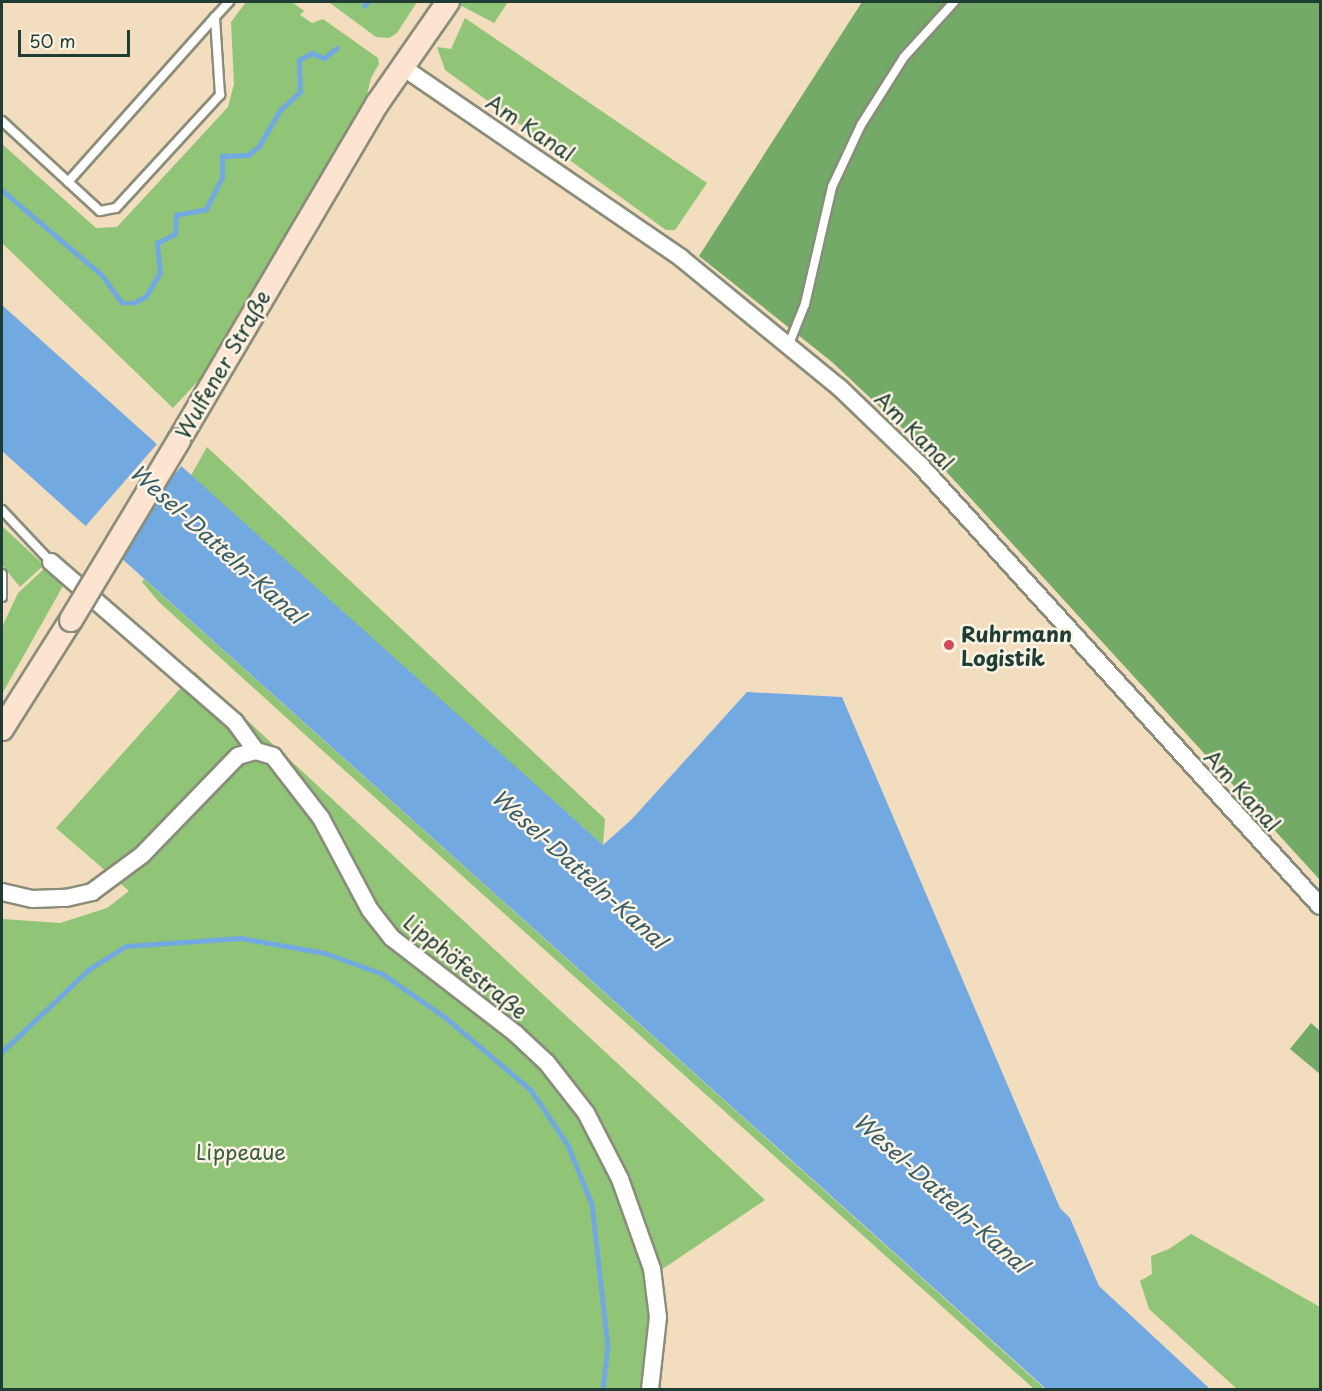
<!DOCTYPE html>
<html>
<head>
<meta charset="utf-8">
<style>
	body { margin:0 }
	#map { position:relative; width:1322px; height:1391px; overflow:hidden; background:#f3ddbf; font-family:"Playpen Sans",sans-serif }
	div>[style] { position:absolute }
	.green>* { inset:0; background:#90c476 }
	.forest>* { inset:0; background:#74aa67 }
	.water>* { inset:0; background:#73a9e1 }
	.pier>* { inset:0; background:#f3ddbf; transform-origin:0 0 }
	.stream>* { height:4.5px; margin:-2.25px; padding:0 2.25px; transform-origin:2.25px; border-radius:2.25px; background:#73a9e1 }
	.roads { filter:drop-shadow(2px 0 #898d7a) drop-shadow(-2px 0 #898d7a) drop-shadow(0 2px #898d7a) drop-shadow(0 -2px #898d7a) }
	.service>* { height:8px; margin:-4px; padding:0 4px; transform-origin:4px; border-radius:4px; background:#fff }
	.minor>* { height:16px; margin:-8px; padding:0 8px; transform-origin:8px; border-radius:8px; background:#fff }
	.secondary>* { height:22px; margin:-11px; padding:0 11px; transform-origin:11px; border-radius:11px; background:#fde4d1 }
	.bridges { filter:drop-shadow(2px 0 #898d7a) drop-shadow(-2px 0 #898d7a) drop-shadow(0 2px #898d7a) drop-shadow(0 -2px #898d7a) }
	.secondary-bridge>* { height:22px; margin:-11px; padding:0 11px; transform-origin:11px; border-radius:11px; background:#fde4d1 }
	.dots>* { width:16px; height:16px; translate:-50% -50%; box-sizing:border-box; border:3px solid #fcf5e5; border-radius:50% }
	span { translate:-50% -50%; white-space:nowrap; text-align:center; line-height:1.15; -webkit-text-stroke:5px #fcf5e5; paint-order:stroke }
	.street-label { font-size:21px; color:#1f3d34 }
	.poi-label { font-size:21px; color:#1f3d34; font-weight:700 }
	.left { translate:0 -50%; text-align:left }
	.park-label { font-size:21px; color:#3b5f44 }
	.water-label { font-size:22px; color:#385d68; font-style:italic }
	.frame { position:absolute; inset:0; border:3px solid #1f3d34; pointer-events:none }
	.scale { position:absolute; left:18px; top:30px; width:112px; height:27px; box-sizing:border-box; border:3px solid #1f3d34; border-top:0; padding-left:8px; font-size:18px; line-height:21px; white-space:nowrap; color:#1f3d34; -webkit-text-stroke:4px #fcf5e5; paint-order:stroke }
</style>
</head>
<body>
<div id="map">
	<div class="green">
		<i style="clip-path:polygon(246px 2px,292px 2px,304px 11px,300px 15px,312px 23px,323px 19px,378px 58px,379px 64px,371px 78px,365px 103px,201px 378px,173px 408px,2px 243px,2px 144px,96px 228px,117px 227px,228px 107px,234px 84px,231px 22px)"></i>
		<i style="clip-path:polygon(417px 2px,397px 33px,389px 38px,376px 37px,330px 3px)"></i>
		<i style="clip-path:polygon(460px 2px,508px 2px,494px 23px,460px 5px,441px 32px)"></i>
		<i style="clip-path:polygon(465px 18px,707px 183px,675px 230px,666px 230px,445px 70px,437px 47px,451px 49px)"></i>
		<i style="clip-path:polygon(207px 447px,605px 819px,603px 845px,190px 477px)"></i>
		<i style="clip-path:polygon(2px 526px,44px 565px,20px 587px,2px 565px)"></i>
		<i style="clip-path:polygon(46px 567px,63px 586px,2px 694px,2px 627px,18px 593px)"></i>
		<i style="clip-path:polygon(144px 579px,517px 914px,1045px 1389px,1034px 1389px,313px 742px,159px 602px,142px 582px)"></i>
		<i style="clip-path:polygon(195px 672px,765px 1200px,661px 1270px,634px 1194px,607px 1136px,573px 1083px,550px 1056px,490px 1002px,405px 935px,386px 938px,552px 1068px,598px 1129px,654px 1285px,650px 1389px,2px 1389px,2px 919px,60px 923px,107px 908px,129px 891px,56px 828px)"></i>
		<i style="clip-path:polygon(1191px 1234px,1320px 1307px,1320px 1389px,1237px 1389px,1149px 1309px,1140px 1281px,1152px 1274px,1151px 1256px,1169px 1249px)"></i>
	</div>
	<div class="forest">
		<i style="clip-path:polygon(862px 2px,1320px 2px,1320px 880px,931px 455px,832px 362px,699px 256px)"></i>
		<i style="clip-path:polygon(1311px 1023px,1320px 1031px,1320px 1074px,1290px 1049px)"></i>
	</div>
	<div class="water">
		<i style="clip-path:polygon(2px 305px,603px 845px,632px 819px,747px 692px,842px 697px,1060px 1208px,1070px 1218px,1099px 1286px,1210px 1389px,1046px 1389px,2px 451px)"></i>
	</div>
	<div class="pier">
		<i style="left:157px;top:444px;width:33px;height:114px;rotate:41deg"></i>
	</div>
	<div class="stream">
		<i style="left:364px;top:6px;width:6px;rotate:-45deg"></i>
		<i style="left:2px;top:190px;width:131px;rotate:40.4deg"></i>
		<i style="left:102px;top:275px;width:34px;rotate:54deg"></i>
		<i style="left:122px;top:303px;width:12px"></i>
		<i style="left:134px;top:303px;width:14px;rotate:-30deg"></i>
		<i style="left:146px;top:296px;width:27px;rotate:-59deg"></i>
		<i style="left:160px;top:273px;width:30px;rotate:-96deg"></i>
		<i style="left:157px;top:243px;width:20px;rotate:-27deg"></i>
		<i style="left:175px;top:234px;width:19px;rotate:-87deg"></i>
		<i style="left:176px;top:215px;width:31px;rotate:-11deg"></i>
		<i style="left:206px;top:209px;width:35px;rotate:-63deg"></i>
		<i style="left:222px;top:178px;width:22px;rotate:-90deg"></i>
		<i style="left:222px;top:156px;width:26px;rotate:-2deg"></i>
		<i style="left:248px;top:155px;width:14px;rotate:-39deg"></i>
		<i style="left:259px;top:146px;width:42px;rotate:-59.7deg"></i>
		<i style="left:280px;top:110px;width:27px;rotate:-42deg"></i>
		<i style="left:300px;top:92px;width:32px;rotate:-92deg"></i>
		<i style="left:299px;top:60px;width:15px;rotate:-28deg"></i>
		<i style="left:312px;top:53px;width:13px;rotate:23deg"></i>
		<i style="left:324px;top:58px;width:16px;rotate:-38deg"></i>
		<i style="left:2px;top:1052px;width:119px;rotate:-43.6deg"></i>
		<i style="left:88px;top:970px;width:45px;rotate:-32.3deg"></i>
		<i style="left:126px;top:946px;width:115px;rotate:-4deg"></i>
		<i style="left:241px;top:938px;width:85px;rotate:10.1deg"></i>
		<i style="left:325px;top:953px;width:62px;rotate:19.9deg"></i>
		<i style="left:383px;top:974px;width:75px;rotate:34.7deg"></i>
		<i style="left:445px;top:1017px;width:113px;rotate:40.3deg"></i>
		<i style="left:531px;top:1090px;width:66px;rotate:56.1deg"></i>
		<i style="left:568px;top:1145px;width:64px;rotate:67.9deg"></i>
		<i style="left:592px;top:1204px;width:143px;rotate:83.6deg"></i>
		<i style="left:608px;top:1346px;width:44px;rotate:96.5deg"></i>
	</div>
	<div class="roads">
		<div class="service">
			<i style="left:2px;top:121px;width:133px;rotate:42.6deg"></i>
			<i style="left:100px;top:211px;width:16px;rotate:-11deg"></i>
			<i style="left:116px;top:208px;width:154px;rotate:-47.4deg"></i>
			<i style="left:220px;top:95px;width:78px;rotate:-93.7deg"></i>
			<i style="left:215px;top:17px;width:21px;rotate:-47deg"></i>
			<i style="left:68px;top:182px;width:221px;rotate:-48.3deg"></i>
			<i style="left:789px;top:344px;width:43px;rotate:-68.2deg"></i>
			<i style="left:805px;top:304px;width:120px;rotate:-77deg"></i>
			<i style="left:832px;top:187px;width:68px;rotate:-64.9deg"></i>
			<i style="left:861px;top:125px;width:80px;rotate:-57.7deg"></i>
			<i style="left:904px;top:57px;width:74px;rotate:-47.7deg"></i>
			<i style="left:2px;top:510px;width:71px;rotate:46.7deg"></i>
			<i style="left:2px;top:574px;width:23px;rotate:90deg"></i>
		</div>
		<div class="minor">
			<i style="left:404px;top:68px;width:336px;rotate:34.4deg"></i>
			<i style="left:681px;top:258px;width:205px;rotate:39.3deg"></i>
			<i style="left:840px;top:388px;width:111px;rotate:43.9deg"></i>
			<i style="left:920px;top:465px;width:595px;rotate:47.79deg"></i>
			<i style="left:51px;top:562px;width:244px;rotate:41deg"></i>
			<i style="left:235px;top:722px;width:36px;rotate:54deg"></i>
			<i style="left:2px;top:892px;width:31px;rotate:13deg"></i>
			<i style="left:32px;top:899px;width:34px;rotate:-2deg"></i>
			<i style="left:66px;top:898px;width:27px;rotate:-13deg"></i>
			<i style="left:92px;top:892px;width:62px;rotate:-36.5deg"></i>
			<i style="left:142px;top:855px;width:138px;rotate:-45.9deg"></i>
			<i style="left:238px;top:756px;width:19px;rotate:-16deg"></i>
			<i style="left:256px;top:751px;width:18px;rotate:16deg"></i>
			<i style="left:273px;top:756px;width:78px;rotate:52.3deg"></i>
			<i style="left:321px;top:818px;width:104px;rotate:62deg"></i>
			<i style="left:370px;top:910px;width:36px;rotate:52deg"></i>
			<i style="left:392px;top:938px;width:157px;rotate:37.7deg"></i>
			<i style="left:516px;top:1034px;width:42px;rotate:43.1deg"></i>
			<i style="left:547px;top:1063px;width:63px;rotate:52deg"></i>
			<i style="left:586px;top:1113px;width:74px;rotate:62.7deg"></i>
			<i style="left:620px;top:1179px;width:96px;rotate:70.4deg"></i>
			<i style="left:652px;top:1269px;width:48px;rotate:82.9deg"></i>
			<i style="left:658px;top:1317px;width:73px;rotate:96.3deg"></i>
		</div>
		<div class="secondary">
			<i style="left:179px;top:440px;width:390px;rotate:-59.5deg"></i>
			<i style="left:377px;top:104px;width:124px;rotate:-55.2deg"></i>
			<i style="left:2px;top:729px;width:129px;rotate:-57.7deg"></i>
		</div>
	</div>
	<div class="bridges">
		<div class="secondary-bridge">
			<i style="left:71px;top:620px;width:210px;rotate:-59deg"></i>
		</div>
	</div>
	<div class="dots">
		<i style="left:949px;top:645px;background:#d1495b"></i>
	</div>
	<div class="street-label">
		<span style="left:531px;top:127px;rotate:34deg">Am Kanal</span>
		<span style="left:222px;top:364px;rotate:-60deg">Wulfener Straße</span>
		<span style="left:915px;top:430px;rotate:45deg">Am Kanal</span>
		<span style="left:1243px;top:790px;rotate:48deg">Am Kanal</span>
		<span style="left:466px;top:966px;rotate:39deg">Lipphöfestraße</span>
	</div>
	<div class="poi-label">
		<span class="left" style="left:961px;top:645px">Ruhrmann<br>Logistik</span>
	</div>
	<div class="park-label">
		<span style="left:241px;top:1151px">Lippeaue</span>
	</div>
	<div class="water-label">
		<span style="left:218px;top:543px;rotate:42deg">Wesel-Datteln-Kanal</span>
		<span style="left:580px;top:868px;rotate:42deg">Wesel-Datteln-Kanal</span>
		<span style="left:942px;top:1192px;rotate:42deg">Wesel-Datteln-Kanal</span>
	</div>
	<div class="frame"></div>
	<div class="scale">50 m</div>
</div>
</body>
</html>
